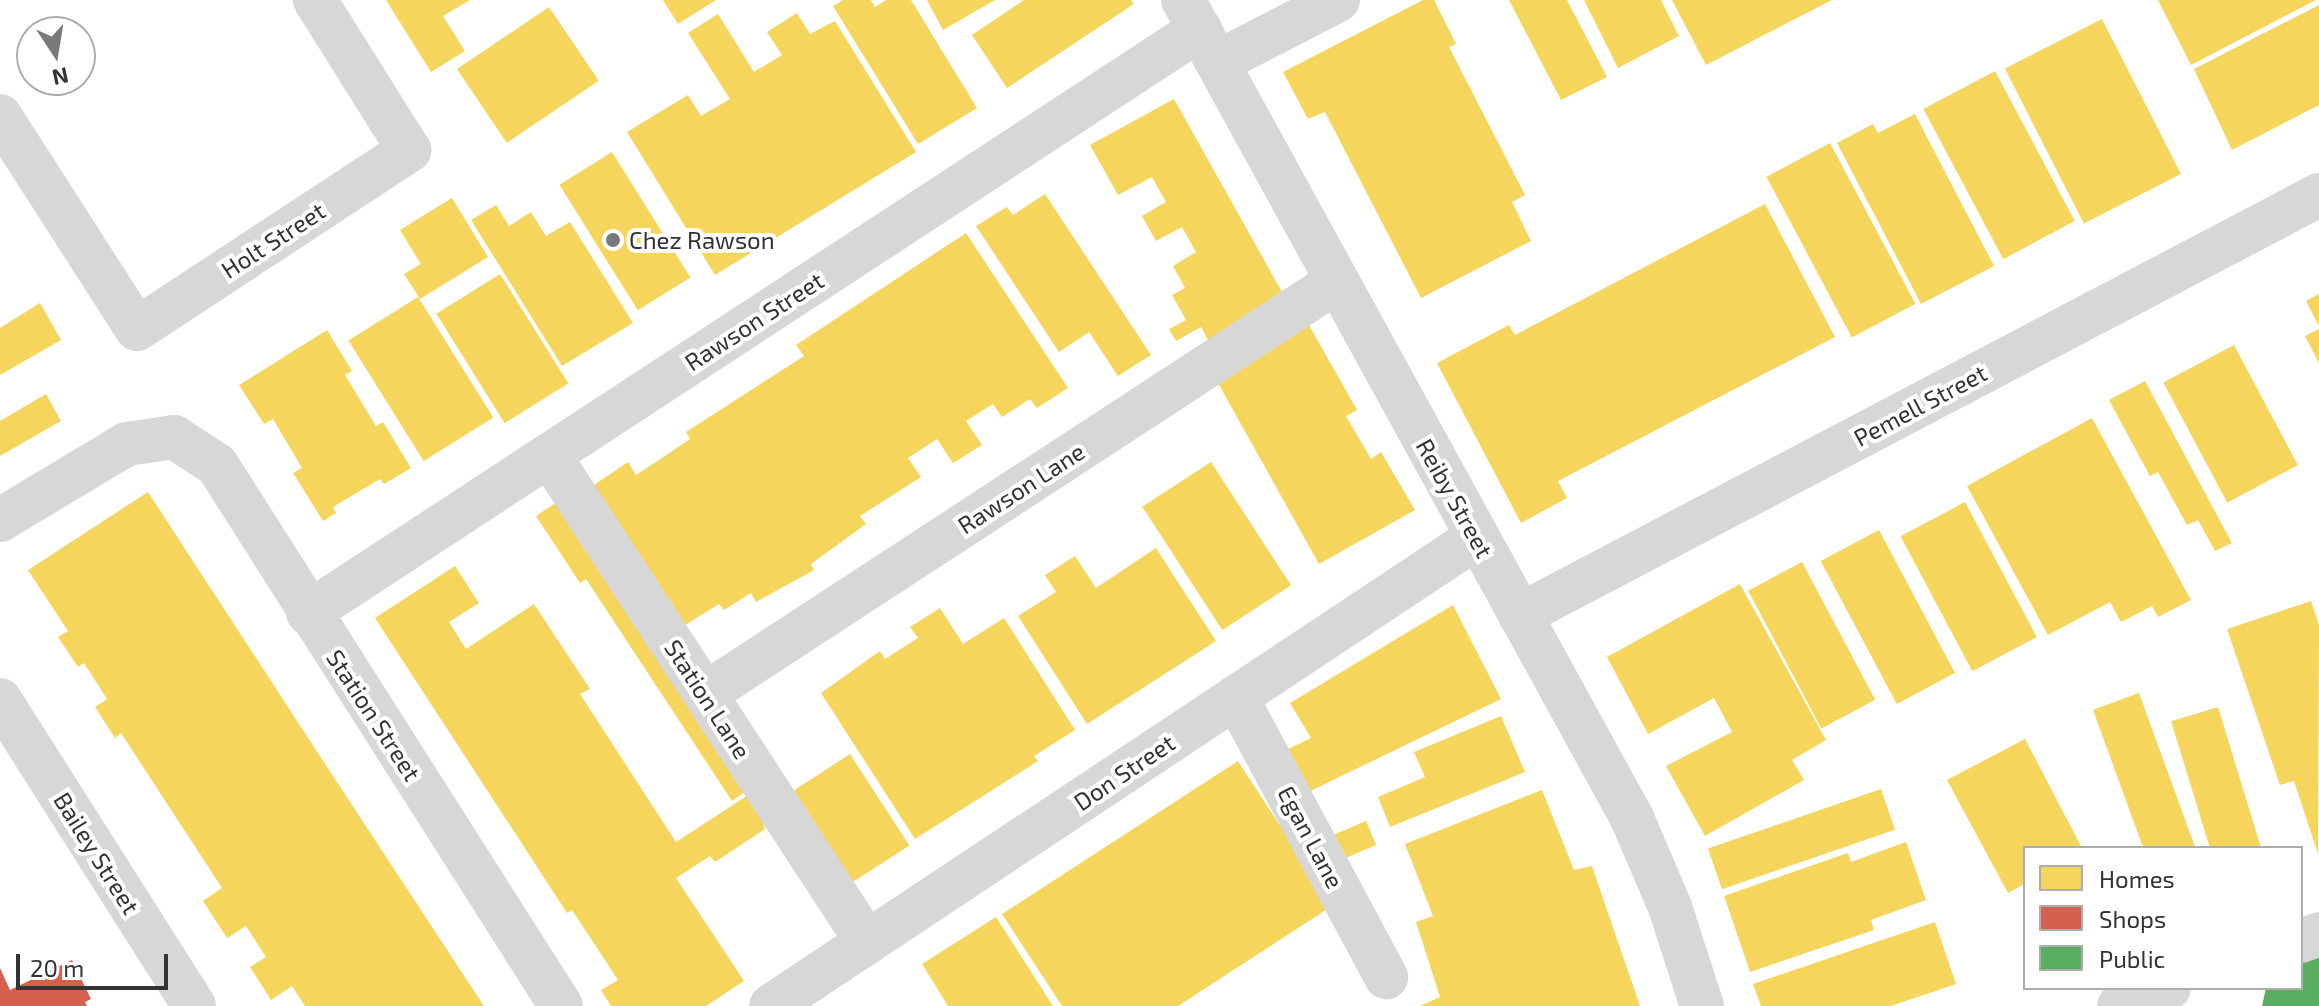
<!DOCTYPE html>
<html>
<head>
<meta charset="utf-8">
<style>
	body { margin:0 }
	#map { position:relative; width:2319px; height:1006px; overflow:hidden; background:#fff; font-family:"Exo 2",sans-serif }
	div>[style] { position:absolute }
	.homes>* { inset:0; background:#f6d55c; transform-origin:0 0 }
	.shops>* { inset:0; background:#d6604d }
	.public>* { inset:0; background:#5aae61 }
	.minor>* { height:44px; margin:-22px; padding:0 22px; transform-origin:22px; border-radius:22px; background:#d7d7d7 }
	.dots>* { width:22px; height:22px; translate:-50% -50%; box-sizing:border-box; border:4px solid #fff; border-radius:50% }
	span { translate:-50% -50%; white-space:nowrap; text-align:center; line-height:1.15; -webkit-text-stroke:8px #fff; paint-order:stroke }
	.street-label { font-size:24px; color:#333 }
	.poi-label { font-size:24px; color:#333 }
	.left { translate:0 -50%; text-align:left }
	.legend { position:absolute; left:2023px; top:846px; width:280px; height:144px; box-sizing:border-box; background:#fff; border:2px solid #adadad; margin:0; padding:10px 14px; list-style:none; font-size:24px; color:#333 }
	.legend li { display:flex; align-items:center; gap:16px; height:40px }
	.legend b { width:40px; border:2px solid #adadad }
	.north { position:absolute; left:16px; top:16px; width:80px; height:80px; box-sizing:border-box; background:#fff; border:2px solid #adadad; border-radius:50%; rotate:168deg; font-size:22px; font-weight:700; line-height:32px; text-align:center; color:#333 }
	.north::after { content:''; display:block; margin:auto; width:28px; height:36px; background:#7a7a7a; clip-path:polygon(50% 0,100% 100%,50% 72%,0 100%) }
	.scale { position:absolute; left:16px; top:954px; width:152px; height:36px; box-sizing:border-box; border:4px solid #333; border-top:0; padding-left:10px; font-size:24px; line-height:28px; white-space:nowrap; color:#333; -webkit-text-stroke:6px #fff; paint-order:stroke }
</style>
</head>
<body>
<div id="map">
	<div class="homes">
		<i style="clip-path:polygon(386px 0,470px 0,443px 16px,465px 51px,431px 72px)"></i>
		<i style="clip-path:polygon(663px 0,716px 0,678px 24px)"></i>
		<i style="clip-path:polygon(843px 0,871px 0,875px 7px,886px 0,911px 0,977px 108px,918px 144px,833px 6px)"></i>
		<i style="clip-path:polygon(927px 0,995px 0,943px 30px)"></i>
		<i style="clip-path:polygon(1024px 0,1131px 0,1134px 4px,1007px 88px,972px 35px)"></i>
		<i style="clip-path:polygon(1423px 0,1434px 0,1456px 44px,1449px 47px,1525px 195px,1512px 202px,1531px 241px,1421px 298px,1325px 112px,1308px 119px,1283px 72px)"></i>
		<i style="clip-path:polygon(1509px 0,1567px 0,1607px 77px,1561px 100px)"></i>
		<i style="clip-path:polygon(1584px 0,1661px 0,1679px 36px,1618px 68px)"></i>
		<i style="clip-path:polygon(1672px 0,1832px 0,1706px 65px)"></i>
		<i style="clip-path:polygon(2158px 0,2316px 0,2191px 65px)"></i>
		<i style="clip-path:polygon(2319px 5px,2319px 105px,2232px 150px,2194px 69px)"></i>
		<i style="left:549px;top:7px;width:89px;height:111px;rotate:56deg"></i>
		<i style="clip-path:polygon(797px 13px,810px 34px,835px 21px,916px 152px,715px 275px,627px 132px,688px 95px,701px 116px,730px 99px,688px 33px,718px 14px,754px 72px,782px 55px,767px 32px)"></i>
		<i style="left:2102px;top:19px;width:174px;height:109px;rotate:63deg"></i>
		<i style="left:1995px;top:71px;width:170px;height:81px;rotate:62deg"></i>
		<i style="clip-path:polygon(1174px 99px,1286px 299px,1209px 342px,1201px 327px,1176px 341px,1169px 329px,1186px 320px,1172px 295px,1185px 288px,1173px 266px,1196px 252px,1182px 227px,1156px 241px,1142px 216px,1166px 202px,1152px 177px,1118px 195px,1090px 145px)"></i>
		<i style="clip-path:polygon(1915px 114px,1994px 266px,1921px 304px,1837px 143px,1873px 124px,1878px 133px)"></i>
		<i style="left:1830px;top:143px;width:182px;height:72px;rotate:62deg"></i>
		<i style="left:612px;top:152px;width:148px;height:62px;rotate:58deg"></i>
		<i style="clip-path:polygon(1045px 194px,1151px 355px,1118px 376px,1089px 332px,1059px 352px,976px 226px,1007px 207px,1013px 215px)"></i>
		<i style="clip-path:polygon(452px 198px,488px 257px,420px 299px,404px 274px,421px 264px,400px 230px)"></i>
		<i style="clip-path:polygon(1765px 204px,1835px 337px,1558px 481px,1567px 498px,1521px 523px,1437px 363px,1509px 325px,1515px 335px)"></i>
		<i style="clip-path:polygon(496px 205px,509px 226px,531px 212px,546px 236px,570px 222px,633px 323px,562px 366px,471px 220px)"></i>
		<i style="clip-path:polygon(966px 233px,1068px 388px,1037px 408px,1030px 399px,1002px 417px,993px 404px,966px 421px,982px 445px,953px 463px,937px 439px,908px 458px,921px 477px,860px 516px,866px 524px,811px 564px,814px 570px,756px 602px,751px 593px,724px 610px,719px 604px,682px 627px,591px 487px,628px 462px,636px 475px,662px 458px,690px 439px,686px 432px,804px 356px,796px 345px)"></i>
		<i style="left:500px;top:274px;width:129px;height:75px;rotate:58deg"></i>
		<i style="clip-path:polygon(2319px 294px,2319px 326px,2306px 301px)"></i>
		<i style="left:418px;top:297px;width:142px;height:82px;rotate:58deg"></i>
		<i style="clip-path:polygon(40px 303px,61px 340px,0 375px,0 328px)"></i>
		<i style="clip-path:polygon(1305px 318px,1357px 410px,1346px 416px,1371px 459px,1381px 452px,1415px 510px,1319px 564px,1213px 374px)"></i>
		<i style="clip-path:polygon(2319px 329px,2319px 363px,2305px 336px)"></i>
		<i style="clip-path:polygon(327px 330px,352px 371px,345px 375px,376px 426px,383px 422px,411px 468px,384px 484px,380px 479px,333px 507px,336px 513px,323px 521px,293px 473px,302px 468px,273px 419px,264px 424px,239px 385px)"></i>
		<i style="left:2234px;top:345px;width:136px;height:80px;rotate:62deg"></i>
		<i style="clip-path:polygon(2145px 381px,2232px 543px,2215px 551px,2198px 520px,2187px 525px,2158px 472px,2150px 476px,2109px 400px)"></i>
		<i style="clip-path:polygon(46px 394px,61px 421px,0 456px,0 421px)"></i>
		<i style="clip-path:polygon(2092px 418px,2191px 600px,2158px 617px,2152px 606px,2121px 622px,2110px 602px,2048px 635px,1967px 486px)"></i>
		<i style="left:1211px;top:462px;width:147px;height:82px;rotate:57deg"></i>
		<i style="clip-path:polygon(148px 492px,314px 747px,484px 1006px,305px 1006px,292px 986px,271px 1000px,250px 967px,266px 957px,246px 926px,227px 938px,203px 901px,222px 888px,121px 733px,115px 738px,95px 707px,107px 699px,84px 663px,78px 667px,58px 637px,68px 631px,28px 570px)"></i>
		<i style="clip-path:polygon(563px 498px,752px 787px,732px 801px,586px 579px,580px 583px,536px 516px)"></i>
		<i style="left:1965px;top:502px;width:153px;height:73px;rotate:62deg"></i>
		<i style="left:1879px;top:530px;width:162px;height:66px;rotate:62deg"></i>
		<i style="clip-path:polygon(1156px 548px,1216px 641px,1087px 724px,1018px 616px,1056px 592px,1045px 575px,1075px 556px,1096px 588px)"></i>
		<i style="left:1802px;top:562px;width:156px;height:61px;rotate:62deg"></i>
		<i style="clip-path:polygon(455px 566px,479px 603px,449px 622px,466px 649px,534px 604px,590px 689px,580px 694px,676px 842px,753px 792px,765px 829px,715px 862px,710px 856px,676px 878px,744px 981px,706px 1006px,611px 1006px,601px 990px,618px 980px,572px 910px,567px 913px,375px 618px)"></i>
		<i style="clip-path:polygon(1740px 584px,1826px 740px,1792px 760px,1804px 780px,1705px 836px,1666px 766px,1732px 732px,1714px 698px,1648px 734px,1607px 657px)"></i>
		<i style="clip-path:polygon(2311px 601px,2319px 625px,2318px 854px,2294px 781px,2280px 785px,2227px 629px)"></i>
		<i style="clip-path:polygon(1453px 605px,1501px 699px,1302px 795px,1282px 752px,1311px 738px,1290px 703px)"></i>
		<i style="clip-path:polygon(940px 608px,963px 644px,1004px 618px,1075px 730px,1034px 756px,1038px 761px,915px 839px,821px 693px,880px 651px,885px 659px,918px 638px,910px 627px)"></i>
		<i style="left:2139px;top:693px;width:165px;height:49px;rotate:70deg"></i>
		<i style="left:2218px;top:707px;width:148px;height:49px;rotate:73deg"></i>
		<i style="clip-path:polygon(1501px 716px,1525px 772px,1390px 827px,1378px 797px,1425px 777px,1414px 752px)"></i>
		<i style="clip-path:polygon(2025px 739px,2082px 848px,2025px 848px,2025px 884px,2008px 893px,1947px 780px)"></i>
		<i style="left:850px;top:754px;width:109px;height:77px;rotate:57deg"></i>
		<i style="clip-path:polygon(1238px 761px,1332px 906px,1178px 1006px,1062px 1006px,1002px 914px)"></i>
		<i style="left:1881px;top:789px;width:43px;height:183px;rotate:71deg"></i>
		<i style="clip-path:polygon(1542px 790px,1574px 870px,1592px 866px,1640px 1006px,1420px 1006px,1440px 997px,1416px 922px,1433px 916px,1405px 844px)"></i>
		<i style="left:1366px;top:821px;width:26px;height:41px;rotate:67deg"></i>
		<i style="clip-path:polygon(1906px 842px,1926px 900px,1871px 920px,1874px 930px,1750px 972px,1724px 896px,1848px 853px,1851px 862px)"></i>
		<i style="clip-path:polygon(996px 917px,1053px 1006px,948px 1006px,922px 964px)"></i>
		<i style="clip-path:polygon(1935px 922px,1956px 984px,1891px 1006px,1761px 1006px,1753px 984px)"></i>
	</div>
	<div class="shops">
		<i style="clip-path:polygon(72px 960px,91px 999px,85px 1002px,87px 1006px,0 1006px,0 968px,10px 990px)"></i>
	</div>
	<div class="public">
		<i style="clip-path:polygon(2319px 953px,2319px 1006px,2262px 1006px,2266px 988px,2301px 988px,2301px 960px)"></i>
	</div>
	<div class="minor">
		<i style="left:1183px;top:0;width:933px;rotate:61.24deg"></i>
		<i style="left:1632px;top:818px;width:97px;rotate:66.9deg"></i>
		<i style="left:1670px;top:907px;width:104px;rotate:72.1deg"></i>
		<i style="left:1218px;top:62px;width:135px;rotate:-27.3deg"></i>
		<i style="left:0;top:116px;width:253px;rotate:57.3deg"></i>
		<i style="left:137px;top:329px;width:326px;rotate:-33.3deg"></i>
		<i style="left:409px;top:150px;width:177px;rotate:-122.1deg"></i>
		<i style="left:549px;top:455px;width:582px;rotate:56.86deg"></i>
		<i style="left:0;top:520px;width:148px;rotate:-30.9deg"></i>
		<i style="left:127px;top:444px;width:48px;rotate:-8.5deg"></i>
		<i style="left:174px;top:437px;width:51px;rotate:33.1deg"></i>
		<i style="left:217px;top:465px;width:641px;rotate:57.55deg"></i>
		<i style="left:308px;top:613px;width:1066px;rotate:-33.21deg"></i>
		<i style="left:1520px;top:615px;width:903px;rotate:-27.73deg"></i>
		<i style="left:705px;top:694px;width:754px;rotate:-33.14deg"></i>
		<i style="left:1236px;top:697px;width:318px;rotate:61.8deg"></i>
		<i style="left:0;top:700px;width:362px;rotate:57.6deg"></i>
		<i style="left:2301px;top:941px;width:19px;rotate:-21deg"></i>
		<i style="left:771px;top:1006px;width:846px;rotate:-33.58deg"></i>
		<i style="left:2119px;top:1006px;width:53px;rotate:-19.8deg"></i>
	</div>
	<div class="dots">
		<i style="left:613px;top:240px;background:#7a7a7a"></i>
	</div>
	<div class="street-label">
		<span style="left:273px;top:240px;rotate:-33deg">Holt Street</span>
		<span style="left:754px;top:321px;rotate:-33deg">Rawson Street</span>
		<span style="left:1920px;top:405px;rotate:-28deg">Pemell Street</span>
		<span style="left:1021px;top:488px;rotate:-33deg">Rawson Lane</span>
		<span style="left:1455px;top:498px;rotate:61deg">Reiby Street</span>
		<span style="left:708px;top:699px;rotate:57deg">Station Lane</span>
		<span style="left:374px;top:715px;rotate:57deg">Station Street</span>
		<span style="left:1124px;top:772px;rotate:-34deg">Don Street</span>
		<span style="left:1311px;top:837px;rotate:62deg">Egan Lane</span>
		<span style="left:97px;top:853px;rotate:58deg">Bailey Street</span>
	</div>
	<div class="poi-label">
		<span class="left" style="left:629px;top:240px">Chez Rawson</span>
	</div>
	<ul class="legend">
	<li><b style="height:22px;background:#f6d55c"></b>Homes</li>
	<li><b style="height:22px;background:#d6604d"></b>Shops</li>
	<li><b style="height:22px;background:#5aae61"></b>Public</li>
	</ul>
	<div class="north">N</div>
	<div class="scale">20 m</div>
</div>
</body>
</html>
